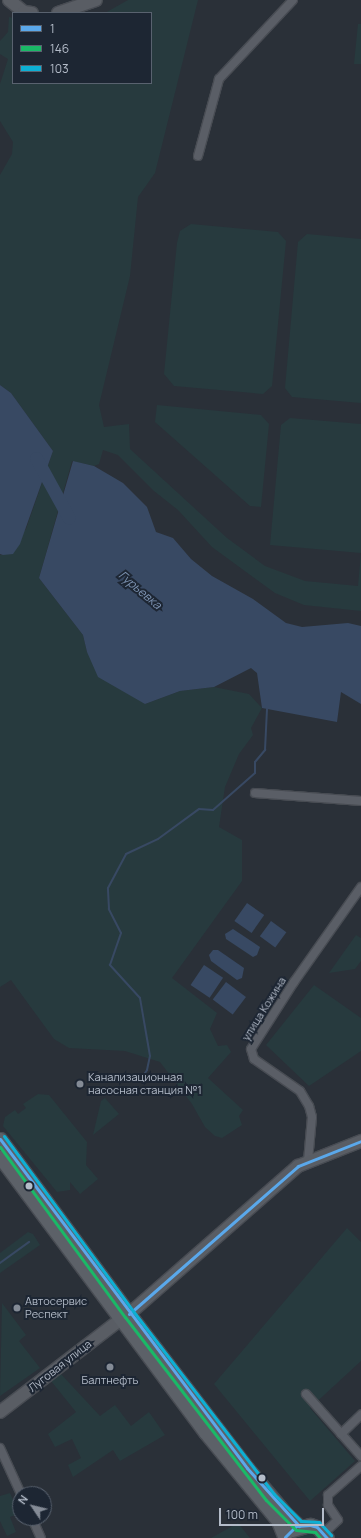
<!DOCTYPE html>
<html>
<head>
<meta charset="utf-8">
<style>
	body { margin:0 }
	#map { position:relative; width:361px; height:1538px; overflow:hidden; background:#2a3038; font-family:Manrope,sans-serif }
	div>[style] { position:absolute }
	.green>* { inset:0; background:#273a3e }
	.water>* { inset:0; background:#384963; transform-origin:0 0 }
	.stream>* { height:2px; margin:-1px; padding:0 1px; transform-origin:1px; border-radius:1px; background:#384963 }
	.river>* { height:13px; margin:-6.5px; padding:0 6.5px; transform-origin:6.5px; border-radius:6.5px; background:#384963 }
	.roads { filter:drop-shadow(1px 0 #484c53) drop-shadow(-1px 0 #484c53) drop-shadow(0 1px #484c53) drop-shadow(0 -1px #484c53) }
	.street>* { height:8px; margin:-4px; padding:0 4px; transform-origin:4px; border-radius:4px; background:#5a5e66 }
	.secondary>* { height:12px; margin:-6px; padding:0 6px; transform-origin:6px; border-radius:6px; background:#595d64 }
	.primary>* { height:13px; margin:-6.5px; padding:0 6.5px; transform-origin:6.5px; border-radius:6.5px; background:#5c6168 }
	.bus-1>* { height:3px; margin:-1.5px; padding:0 1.5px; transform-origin:1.5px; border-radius:1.5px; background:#5aa8eb }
	.bus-2>* { height:3px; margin:-1.5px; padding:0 1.5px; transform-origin:1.5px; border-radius:1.5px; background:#1ab867 }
	.bus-3>* { height:3px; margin:-1.5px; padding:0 1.5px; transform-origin:1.5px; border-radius:1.5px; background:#0dafd3 }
	.dots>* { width:11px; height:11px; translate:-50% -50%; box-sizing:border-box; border:2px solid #1d2633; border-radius:50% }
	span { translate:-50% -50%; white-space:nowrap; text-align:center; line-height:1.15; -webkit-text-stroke:4px #1d2633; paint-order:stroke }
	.street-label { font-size:11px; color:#b4bcc9 }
	.poi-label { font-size:11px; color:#b4bcc9 }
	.left { translate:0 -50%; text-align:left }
	.water-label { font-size:12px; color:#7c92b1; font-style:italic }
	.legend { position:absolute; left:12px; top:12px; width:140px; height:72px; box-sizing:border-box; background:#1d2633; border:1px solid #59626f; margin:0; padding:5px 7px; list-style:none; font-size:12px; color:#b4bcc9 }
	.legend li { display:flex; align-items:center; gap:8px; height:20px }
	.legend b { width:20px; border:1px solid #59626f }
	.north { position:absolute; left:12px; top:1486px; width:40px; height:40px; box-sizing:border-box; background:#1d2633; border:1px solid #59626f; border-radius:50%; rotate:305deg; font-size:11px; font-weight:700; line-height:16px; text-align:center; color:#b4bcc9 }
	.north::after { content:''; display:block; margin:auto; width:14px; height:18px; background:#848b96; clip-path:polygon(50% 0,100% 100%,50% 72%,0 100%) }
	.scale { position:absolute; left:219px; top:1508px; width:105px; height:18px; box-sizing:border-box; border:2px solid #b4bcc9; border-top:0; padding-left:5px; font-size:12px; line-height:14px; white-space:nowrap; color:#b4bcc9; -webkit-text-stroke:3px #1d2633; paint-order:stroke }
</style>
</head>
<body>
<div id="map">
	<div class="green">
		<i style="clip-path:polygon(128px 0,198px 0,155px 173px,138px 197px,130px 276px,99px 405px,104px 427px,129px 424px,130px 449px,227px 538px,265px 566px,305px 581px,358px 586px,361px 553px,270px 545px,281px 425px,290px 418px,361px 424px,361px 611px,304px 605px,275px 593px,212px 547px,178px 510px,154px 491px,118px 455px,103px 450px,99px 464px,94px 466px,72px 461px,39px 578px,83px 635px,87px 652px,145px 704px,180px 691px,214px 687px,249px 694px,262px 708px,251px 728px,253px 735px,239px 754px,225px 787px,219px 827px,242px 840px,242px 881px,172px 978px,217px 1013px,210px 1029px,218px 1046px,227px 1045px,231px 1052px,208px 1078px,243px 1110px,239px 1116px,242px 1125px,222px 1138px,215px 1136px,205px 1127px,192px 1104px,160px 1062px,125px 1051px,69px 1048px,54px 1039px,11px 980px,0 987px,0 555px,3px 555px,26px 529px,53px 451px,11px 393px,0 385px,0 175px,12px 154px,13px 142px,0 121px,0 84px,8px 59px,0 54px,0 41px,8px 32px,9px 17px,13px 18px,13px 83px,151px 83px,151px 13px,105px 13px)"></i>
		<i style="clip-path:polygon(358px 24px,361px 24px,361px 64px,354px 64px)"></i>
		<i style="clip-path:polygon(191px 224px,278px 232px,286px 241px,272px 386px,263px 394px,174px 386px,164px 374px,177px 243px,180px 231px)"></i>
		<i style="clip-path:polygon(307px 234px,361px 239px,361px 403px,292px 397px,285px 388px,298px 242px)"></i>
		<i style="clip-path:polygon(157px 405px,261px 415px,269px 424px,261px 507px,250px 506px,155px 422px)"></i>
		<i style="clip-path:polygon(356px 935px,361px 938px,361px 961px,355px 969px,329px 973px)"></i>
		<i style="clip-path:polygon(314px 985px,361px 1018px,361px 1051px,309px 1086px,266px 1045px)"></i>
		<i style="clip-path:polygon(38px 1094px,49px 1095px,87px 1142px,86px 1165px,98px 1179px,80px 1194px,70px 1182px,70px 1190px,57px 1192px,3px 1126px,5px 1117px,15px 1110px,18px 1114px,26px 1108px,23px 1104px)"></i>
		<i style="clip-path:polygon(105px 1098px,119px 1114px,93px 1135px,101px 1101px)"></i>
		<i style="clip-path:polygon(347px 1228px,361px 1242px,361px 1361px,310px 1408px,355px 1461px,310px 1501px,214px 1384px)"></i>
		<i style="clip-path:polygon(28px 1232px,33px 1234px,40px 1245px,0 1273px,0 1253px)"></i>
		<i style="clip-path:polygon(2px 1303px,26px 1335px,19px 1341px,40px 1368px,0 1396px)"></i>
		<i style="clip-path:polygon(60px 1373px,100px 1416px,115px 1405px,131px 1426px,149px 1412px,165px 1435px,120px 1461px,113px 1450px,73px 1477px,68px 1465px,81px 1458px,72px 1439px,55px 1447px,48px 1434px,76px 1412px,51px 1381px)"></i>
		<i style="clip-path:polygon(10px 1493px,14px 1502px,18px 1502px,20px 1513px,10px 1517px,16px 1532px,7px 1536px,0 1521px,0 1496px)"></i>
		<i style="clip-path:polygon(238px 1523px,250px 1538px,211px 1538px)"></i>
		<i style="clip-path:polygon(305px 1532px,311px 1532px,319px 1538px,294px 1538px)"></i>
	</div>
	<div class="water">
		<i style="clip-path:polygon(0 385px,11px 393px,53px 451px,20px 544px,13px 554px,3px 555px,0 554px)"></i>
		<i style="clip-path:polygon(73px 461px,94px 466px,123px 483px,147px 507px,156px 532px,173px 538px,191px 559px,212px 576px,253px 599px,286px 623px,302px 627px,348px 623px,361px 626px,361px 704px,341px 692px,337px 722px,262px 708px,257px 673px,251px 668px,214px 687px,180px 691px,145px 704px,98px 677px,87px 652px,83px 635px,39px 578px)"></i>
		<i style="left:247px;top:903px;width:21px;height:22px;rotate:35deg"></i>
		<i style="left:271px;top:921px;width:19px;height:19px;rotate:36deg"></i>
		<i style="clip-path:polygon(233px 929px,260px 947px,257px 955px,253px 957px,226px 939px,225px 934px)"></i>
		<i style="clip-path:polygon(213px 950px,218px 950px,244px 968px,242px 978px,237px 980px,211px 961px,209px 955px)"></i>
		<i style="left:204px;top:965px;width:23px;height:24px;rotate:34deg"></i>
		<i style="left:226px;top:982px;width:25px;height:22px;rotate:37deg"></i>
	</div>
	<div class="stream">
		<i style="left:143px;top:1076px;width:7px;rotate:-56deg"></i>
		<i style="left:147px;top:1070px;width:14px;rotate:-78deg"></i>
		<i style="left:150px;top:1056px;width:59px;rotate:-99.8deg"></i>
		<i style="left:140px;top:998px;width:45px;rotate:-132.3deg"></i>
		<i style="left:110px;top:965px;width:34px;rotate:-71deg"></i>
		<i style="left:121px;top:933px;width:27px;rotate:-117deg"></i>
		<i style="left:109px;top:909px;width:21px;rotate:-93deg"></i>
		<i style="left:108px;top:888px;width:38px;rotate:-62deg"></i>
		<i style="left:126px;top:854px;width:35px;rotate:-25deg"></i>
		<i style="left:158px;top:839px;width:51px;rotate:-36.2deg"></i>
		<i style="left:199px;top:809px;width:14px;rotate:4deg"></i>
		<i style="left:213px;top:810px;width:56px;rotate:-41.4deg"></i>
		<i style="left:255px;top:773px;width:11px;rotate:-90deg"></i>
		<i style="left:255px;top:762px;width:16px;rotate:-50deg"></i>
		<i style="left:265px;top:750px;width:41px;rotate:-87.2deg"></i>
		<i style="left:0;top:1263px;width:36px;rotate:-36deg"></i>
	</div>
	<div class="river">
		<i style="left:36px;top:458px;width:68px;rotate:61.2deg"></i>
	</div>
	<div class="roads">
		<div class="street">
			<i style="left:198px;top:156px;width:80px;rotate:-74.7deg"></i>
			<i style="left:219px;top:79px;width:108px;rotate:-46.9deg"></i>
			<i style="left:255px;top:793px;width:106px;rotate:4.3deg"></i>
			<i style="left:308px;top:1161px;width:44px;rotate:-84.8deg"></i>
			<i style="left:312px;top:1117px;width:11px;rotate:-105deg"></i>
			<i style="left:309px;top:1106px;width:17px;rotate:-121deg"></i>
			<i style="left:300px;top:1091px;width:56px;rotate:-145.2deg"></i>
			<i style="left:254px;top:1059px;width:10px;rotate:-107deg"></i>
			<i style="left:251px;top:1049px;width:80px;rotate:-57.3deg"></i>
			<i style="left:294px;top:982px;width:116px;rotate:-54.8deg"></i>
			<i style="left:306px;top:1394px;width:83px;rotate:48.4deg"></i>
			<i style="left:341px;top:1434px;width:28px;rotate:-44deg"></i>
			<i style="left:0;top:1448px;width:51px;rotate:65.5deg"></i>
			<i style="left:32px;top:1518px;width:22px;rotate:66deg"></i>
			<i style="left:324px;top:1533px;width:19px;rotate:-43deg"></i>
			<i style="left:338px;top:1520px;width:18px;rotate:-124deg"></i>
			<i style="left:328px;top:1505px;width:10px;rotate:-90deg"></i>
			<i style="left:328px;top:1495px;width:44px;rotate:-41.3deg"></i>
		</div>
		<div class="secondary">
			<i style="left:9px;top:0;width:19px;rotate:39deg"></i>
			<i style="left:24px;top:12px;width:8px;rotate:7deg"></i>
			<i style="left:58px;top:13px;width:40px;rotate:-18.9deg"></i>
			<i style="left:129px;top:1314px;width:225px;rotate:-41.2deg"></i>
			<i style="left:298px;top:1166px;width:68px;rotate:-21.6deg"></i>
			<i style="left:0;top:1412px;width:151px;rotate:-37.5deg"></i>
		</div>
		<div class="primary">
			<i style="left:0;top:1139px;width:217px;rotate:53.6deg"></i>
			<i style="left:129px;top:1314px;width:194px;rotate:52.5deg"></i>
			<i style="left:247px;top:1468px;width:59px;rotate:49.8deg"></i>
			<i style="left:285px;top:1513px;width:19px;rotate:43deg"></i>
			<i style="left:0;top:1157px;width:343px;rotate:53.3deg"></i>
			<i style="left:205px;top:1432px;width:115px;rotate:50.6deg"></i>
			<i style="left:278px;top:1521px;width:18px;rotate:68deg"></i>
			<i style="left:292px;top:1530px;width:19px;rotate:-16deg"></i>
			<i style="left:310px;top:1525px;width:7px;rotate:16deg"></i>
			<i style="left:317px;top:1527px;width:15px;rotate:48deg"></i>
		</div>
	</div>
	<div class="bus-1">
		<i style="left:0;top:1139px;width:411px;rotate:53.1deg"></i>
		<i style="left:247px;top:1468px;width:78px;rotate:48.1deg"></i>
		<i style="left:129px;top:1314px;width:225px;rotate:-41.2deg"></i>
		<i style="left:298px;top:1166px;width:68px;rotate:-21.6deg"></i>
		<i style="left:285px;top:1537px;width:16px;rotate:-45deg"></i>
		<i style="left:296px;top:1526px;width:14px;rotate:-4deg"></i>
		<i style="left:310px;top:1525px;width:7px;rotate:16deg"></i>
		<i style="left:317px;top:1527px;width:15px;rotate:48deg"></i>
	</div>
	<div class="bus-2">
		<i style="left:0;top:1147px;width:211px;rotate:53.7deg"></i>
		<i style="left:125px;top:1317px;width:231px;rotate:52.4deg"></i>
		<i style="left:266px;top:1500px;width:42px;rotate:45deg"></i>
		<i style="left:296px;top:1530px;width:19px;rotate:6deg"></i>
		<i style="left:315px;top:1532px;width:8px;rotate:50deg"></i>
	</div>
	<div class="bus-3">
		<i style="left:4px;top:1136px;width:217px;rotate:53.6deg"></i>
		<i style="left:133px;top:1311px;width:231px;rotate:52.4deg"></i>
		<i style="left:274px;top:1494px;width:38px;rotate:45deg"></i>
		<i style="left:301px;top:1521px;width:18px;rotate:3deg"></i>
		<i style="left:319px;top:1522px;width:18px;rotate:47deg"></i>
	</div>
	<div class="dots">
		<i style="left:80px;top:1084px;background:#848b96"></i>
		<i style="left:29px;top:1186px;background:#b4bcc9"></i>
		<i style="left:17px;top:1308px;background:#848b96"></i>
		<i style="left:110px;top:1367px;background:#848b96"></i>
		<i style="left:262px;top:1478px;background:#b4bcc9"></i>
	</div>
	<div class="street-label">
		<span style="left:264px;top:1009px;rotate:-58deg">улица Кожина</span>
		<span style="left:60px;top:1366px;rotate:-38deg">Луговая улица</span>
	</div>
	<div class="poi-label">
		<span class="left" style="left:88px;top:1084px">Канализационная<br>насосная станция №1</span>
		<span class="left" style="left:25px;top:1308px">Автосервис<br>Респект</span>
		<span style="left:110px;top:1380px">Балтнефть</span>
	</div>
	<div class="water-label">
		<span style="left:140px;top:590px;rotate:40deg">Гурьевка</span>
	</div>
	<ul class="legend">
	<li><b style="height:5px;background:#5aa8eb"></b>1</li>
	<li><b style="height:5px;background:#1ab867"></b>146</li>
	<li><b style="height:5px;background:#0dafd3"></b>103</li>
	</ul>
	<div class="north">N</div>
	<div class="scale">100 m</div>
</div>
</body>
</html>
